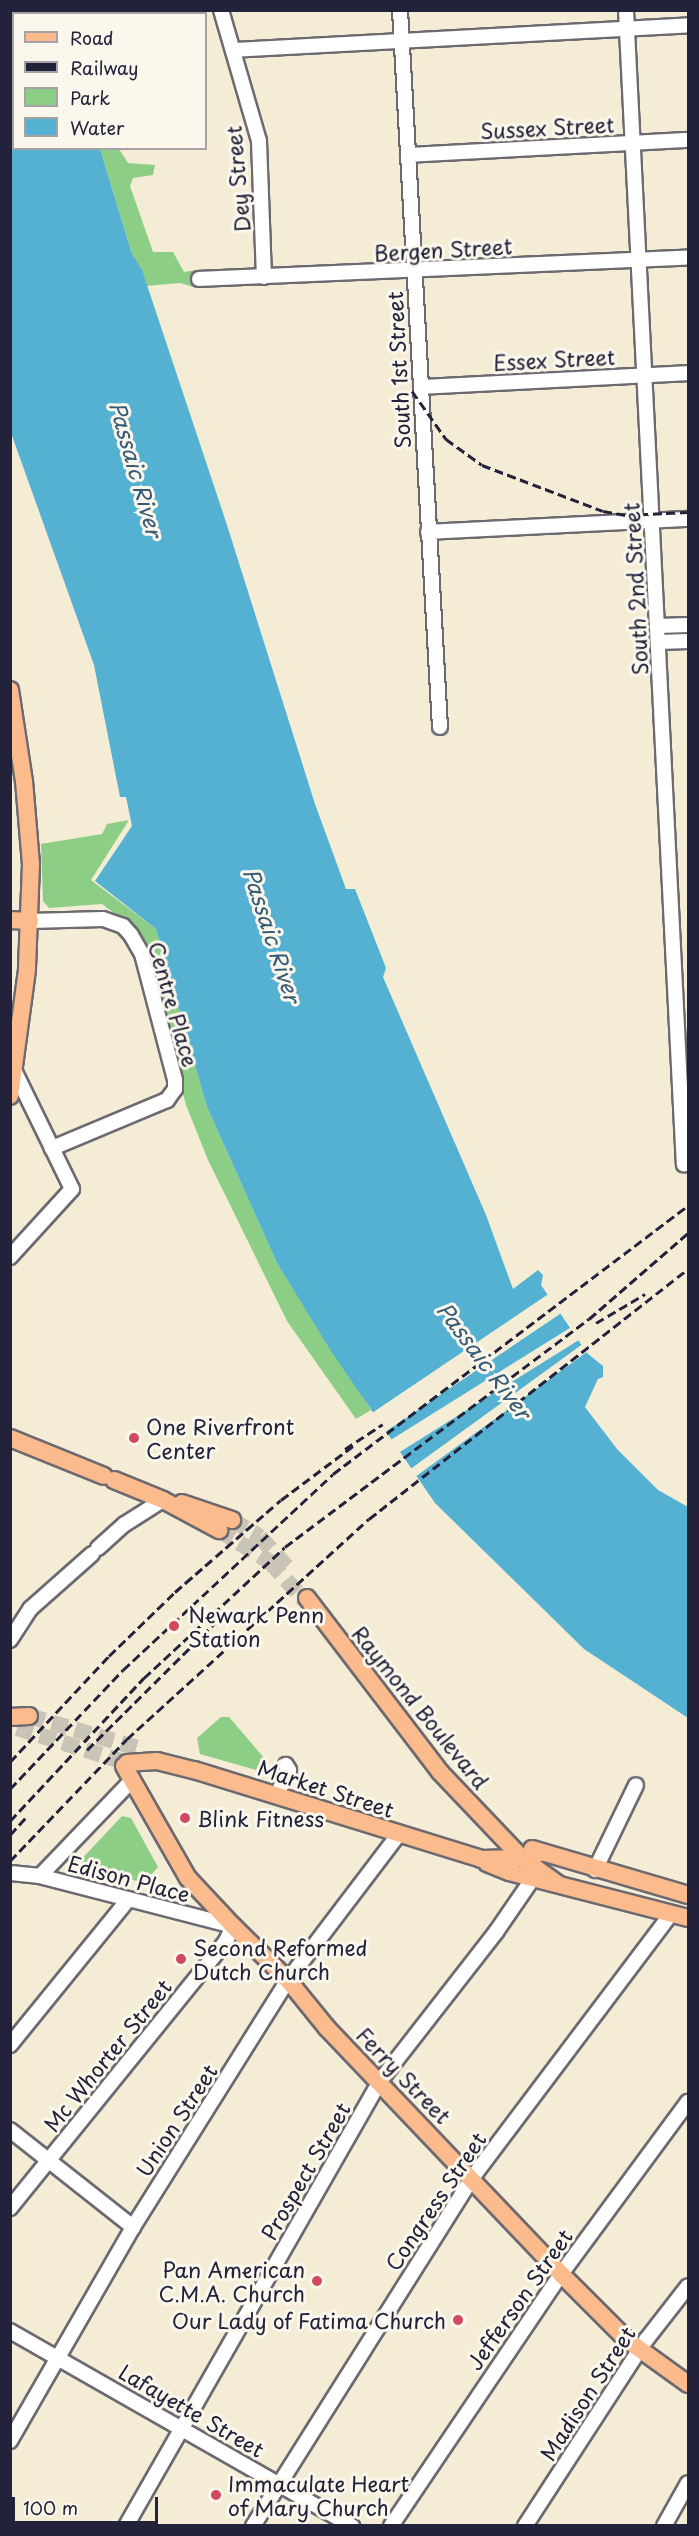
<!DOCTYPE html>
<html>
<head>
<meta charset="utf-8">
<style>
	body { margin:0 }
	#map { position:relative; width:699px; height:2536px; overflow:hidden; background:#f4ecd5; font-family:"Playpen Sans",sans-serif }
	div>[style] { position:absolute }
	.green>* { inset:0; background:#8cce86 }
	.water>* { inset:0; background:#54b1d2 }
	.pier>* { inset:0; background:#f4ecd5; transform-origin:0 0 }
	.major-tunnel>* { height:16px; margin-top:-8px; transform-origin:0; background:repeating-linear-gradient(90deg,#cac4b6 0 16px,transparent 0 24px) }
	.roads { filter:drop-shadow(2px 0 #6c6971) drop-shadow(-2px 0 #6c6971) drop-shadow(0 2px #6c6971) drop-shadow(0 -2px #6c6971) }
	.minor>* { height:14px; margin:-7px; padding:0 7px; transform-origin:7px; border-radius:7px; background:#fff }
	.major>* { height:16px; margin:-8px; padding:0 8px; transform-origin:8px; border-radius:8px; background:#fbbb8c }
	.rail>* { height:3px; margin-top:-1.5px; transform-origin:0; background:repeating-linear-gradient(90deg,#22223b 0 9px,transparent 0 13.5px) }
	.dots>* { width:16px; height:16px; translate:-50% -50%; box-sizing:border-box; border:3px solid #fbf7ec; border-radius:50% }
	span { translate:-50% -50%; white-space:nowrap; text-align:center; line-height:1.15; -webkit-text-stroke:6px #fbf7ec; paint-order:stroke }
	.street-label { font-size:21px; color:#22223b }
	.poi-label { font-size:21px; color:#22223b }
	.left { translate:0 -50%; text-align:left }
	.right { translate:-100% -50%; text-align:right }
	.water-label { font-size:22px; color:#365b77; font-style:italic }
	.frame { position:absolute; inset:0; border:12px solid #22223b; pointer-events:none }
	.legend { position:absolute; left:12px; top:12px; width:195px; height:138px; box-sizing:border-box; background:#fbf7ec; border:2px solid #a4a2a5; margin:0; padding:8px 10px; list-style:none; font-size:18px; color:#22223b }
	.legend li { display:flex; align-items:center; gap:12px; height:30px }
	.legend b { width:30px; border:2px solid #a4a2a5 }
	.scale { position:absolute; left:12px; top:2497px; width:146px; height:27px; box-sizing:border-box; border:3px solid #22223b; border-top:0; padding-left:8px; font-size:18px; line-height:21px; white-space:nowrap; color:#22223b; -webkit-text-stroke:4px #fbf7ec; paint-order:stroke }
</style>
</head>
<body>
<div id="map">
	<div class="green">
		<i style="clip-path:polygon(100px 149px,119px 149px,128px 163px,155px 165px,153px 175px,133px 178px,130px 186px,153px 252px,173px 252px,184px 272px,197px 270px,197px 288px,180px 283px,146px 286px,132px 254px)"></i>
		<i style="clip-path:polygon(129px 820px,91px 880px,156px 929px,207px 1107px,277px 1263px,371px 1410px,356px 1419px,287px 1321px,208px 1160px,186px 1105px,141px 934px,102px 904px,49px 908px,43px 901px,41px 844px,102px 834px,107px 824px)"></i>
		<i style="clip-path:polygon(221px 1717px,229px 1717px,265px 1759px,256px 1770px,200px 1754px,197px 1738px)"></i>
		<i style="clip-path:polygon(122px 1816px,131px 1818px,158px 1867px,144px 1883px,76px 1865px)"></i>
	</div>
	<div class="water">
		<i style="clip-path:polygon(10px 11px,63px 11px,64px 13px,14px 14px,14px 148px,100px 149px,132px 254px,142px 270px,226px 522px,315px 804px,346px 889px,355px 889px,386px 968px,383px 977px,486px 1215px,513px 1289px,538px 1270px,543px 1275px,541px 1285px,587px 1353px,603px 1366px,603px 1377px,598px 1379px,585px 1407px,617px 1449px,658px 1490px,688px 1507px,688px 1718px,584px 1649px,435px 1503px,333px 1354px,277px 1263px,207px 1107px,156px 929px,95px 881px,132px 826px,126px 797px,120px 797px,94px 665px,11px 433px)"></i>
	</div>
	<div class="pier">
		<i style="left:550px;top:1293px;width:23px;height:217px;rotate:56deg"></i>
		<i style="left:573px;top:1326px;width:15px;height:215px;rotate:58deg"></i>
		<i style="left:584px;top:1343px;width:9px;height:215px;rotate:54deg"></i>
	</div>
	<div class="major-tunnel">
		<i style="left:232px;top:1520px;width:33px;rotate:31deg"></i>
		<i style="left:260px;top:1537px;width:40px;rotate:48deg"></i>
		<i style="left:219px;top:1530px;width:60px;rotate:32.1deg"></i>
		<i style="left:270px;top:1562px;width:51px;rotate:48.2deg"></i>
		<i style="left:29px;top:1716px;width:117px;rotate:16.4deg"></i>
		<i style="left:17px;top:1728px;width:115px;rotate:17.7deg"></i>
	</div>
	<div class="roads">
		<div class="minor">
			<i style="left:221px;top:10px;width:136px;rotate:73.8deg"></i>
			<i style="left:259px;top:141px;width:136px;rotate:87.9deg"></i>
			<i style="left:400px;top:10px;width:718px;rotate:86.81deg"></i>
			<i style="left:626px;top:10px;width:1156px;rotate:87.13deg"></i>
			<i style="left:233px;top:50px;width:456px;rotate:-3.1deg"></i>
			<i style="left:408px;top:155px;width:280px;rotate:-3.1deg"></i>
			<i style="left:199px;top:279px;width:489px;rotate:-2.5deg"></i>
			<i style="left:421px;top:387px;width:267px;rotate:-3deg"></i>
			<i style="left:428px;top:532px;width:260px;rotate:-2.9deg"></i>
			<i style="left:658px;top:626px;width:30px;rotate:-2deg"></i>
			<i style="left:659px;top:642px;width:29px;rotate:-2deg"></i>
			<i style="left:30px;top:921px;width:73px;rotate:-1.6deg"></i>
			<i style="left:103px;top:919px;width:21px;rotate:19deg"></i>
			<i style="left:123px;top:926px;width:12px;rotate:48deg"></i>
			<i style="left:131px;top:935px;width:22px;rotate:60deg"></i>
			<i style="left:142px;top:954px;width:130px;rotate:75.3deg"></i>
			<i style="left:175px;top:1080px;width:9px;rotate:90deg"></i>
			<i style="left:175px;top:1089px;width:14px;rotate:126deg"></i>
			<i style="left:167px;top:1100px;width:125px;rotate:157.3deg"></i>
			<i style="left:10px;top:1257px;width:92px;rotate:-47.6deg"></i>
			<i style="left:72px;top:1189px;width:132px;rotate:-116deg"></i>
			<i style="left:98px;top:1548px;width:36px;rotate:-42deg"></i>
			<i style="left:125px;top:1524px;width:45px;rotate:-32.3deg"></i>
			<i style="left:10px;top:1640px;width:37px;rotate:-57deg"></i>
			<i style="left:30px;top:1609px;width:83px;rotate:-41.6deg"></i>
			<i style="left:276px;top:1796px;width:29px;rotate:-63deg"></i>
			<i style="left:289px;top:1770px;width:6px;rotate:-121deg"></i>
			<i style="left:595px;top:1870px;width:94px;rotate:-64.2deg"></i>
			<i style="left:40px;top:1876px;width:134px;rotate:-46.2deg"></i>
			<i style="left:10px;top:2045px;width:187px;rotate:-50.9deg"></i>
			<i style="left:10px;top:2130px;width:157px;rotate:38.3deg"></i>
			<i style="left:10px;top:2208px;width:343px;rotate:-51deg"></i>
			<i style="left:226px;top:1941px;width:17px;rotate:-65deg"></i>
			<i style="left:233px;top:1926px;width:199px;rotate:-165.5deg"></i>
			<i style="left:40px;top:1876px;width:27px;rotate:-174deg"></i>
			<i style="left:10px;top:2331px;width:394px;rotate:29.7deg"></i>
			<i style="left:10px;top:2441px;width:247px;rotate:-60.1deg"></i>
			<i style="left:133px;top:2227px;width:292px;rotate:-57.9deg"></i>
			<i style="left:288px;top:1980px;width:182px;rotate:-52.8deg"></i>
			<i style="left:126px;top:2526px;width:512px;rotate:-60.28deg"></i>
			<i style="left:380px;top:2081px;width:189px;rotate:-52.1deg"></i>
			<i style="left:496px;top:1932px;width:74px;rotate:-55.5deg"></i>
			<i style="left:253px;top:2526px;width:411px;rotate:-57.8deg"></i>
			<i style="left:472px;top:2178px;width:331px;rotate:-53deg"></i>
			<i style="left:391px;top:2526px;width:304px;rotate:-56deg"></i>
			<i style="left:561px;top:2274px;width:214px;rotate:-53.6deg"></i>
			<i style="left:525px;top:2526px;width:222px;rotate:-57deg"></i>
			<i style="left:646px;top:2340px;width:68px;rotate:-52.1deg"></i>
			<i style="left:664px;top:2526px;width:49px;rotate:-60.8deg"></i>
		</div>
		<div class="major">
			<i style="left:10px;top:690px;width:92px;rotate:81.3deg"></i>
			<i style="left:24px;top:781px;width:83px;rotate:85.2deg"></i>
			<i style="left:31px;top:864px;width:106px;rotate:92.2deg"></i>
			<i style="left:27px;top:970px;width:127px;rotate:97.7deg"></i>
			<i style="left:10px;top:920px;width:20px;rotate:3deg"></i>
			<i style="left:10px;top:1438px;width:101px;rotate:22deg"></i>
			<i style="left:114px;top:1480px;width:53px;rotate:22.2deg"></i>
			<i style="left:163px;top:1500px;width:64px;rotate:28.2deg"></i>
			<i style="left:182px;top:1503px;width:53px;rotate:18.8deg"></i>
			<i style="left:307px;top:1598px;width:219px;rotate:52.6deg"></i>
			<i style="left:440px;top:1772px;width:119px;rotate:46.4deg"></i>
			<i style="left:522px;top:1858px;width:44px;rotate:35.8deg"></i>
			<i style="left:10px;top:1717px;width:19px;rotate:-3deg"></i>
			<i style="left:127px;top:1763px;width:30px;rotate:-4deg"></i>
			<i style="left:157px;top:1761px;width:38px;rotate:14deg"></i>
			<i style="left:194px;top:1770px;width:300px;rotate:17.2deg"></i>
			<i style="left:481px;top:1859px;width:41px;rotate:-1.4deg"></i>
			<i style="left:522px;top:1858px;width:20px;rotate:-15deg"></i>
			<i style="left:124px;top:1766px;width:129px;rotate:60.3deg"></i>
			<i style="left:188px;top:1878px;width:66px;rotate:46.8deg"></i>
			<i style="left:233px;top:1926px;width:77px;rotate:44.5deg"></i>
			<i style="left:288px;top:1980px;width:62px;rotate:50.9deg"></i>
			<i style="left:327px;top:2028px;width:340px;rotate:46.4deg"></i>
			<i style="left:561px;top:2274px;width:93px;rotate:45deg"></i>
			<i style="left:627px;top:2340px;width:75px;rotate:35.8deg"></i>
			<i style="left:532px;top:1849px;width:163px;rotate:16.4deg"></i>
			<i style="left:487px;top:1863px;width:24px;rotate:22deg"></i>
			<i style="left:509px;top:1872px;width:185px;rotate:14.4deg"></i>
		</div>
	</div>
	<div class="rail">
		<i style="left:412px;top:391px;width:59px;rotate:54.7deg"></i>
		<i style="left:446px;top:439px;width:44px;rotate:35.8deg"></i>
		<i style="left:482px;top:465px;width:129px;rotate:20.8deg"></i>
		<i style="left:603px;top:511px;width:23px;rotate:10deg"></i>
		<i style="left:626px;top:515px;width:62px;rotate:-2.8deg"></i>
		<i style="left:596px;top:1323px;width:57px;rotate:-30.6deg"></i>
		<i style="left:345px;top:1449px;width:45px;rotate:-33.3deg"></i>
		<i style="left:87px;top:1750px;width:197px;rotate:-44.8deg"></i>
		<i style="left:10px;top:1762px;width:145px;rotate:-47deg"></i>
		<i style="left:109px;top:1656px;width:92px;rotate:-44.1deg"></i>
		<i style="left:175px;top:1592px;width:140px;rotate:-41deg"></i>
		<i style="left:281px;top:1500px;width:90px;rotate:-36.9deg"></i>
		<i style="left:10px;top:1789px;width:164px;rotate:-46.5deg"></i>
		<i style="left:123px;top:1670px;width:287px;rotate:-43deg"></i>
		<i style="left:333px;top:1474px;width:445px;rotate:-37.1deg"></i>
		<i style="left:10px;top:1821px;width:196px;rotate:-46.9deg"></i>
		<i style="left:144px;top:1678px;width:192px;rotate:-42.9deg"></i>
		<i style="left:285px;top:1547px;width:380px;rotate:-36.9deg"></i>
		<i style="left:589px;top:1319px;width:131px;rotate:-41deg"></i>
		<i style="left:10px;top:1835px;width:24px;rotate:-48deg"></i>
		<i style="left:10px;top:1861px;width:169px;rotate:-46.2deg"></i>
		<i style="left:127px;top:1739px;width:327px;rotate:-42.3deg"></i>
		<i style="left:369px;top:1519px;width:405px;rotate:-38.1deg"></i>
	</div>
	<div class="dots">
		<i style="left:134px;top:1438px;background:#d1495b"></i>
		<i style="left:174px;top:1626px;background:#d1495b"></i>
		<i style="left:185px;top:1818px;background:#d1495b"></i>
		<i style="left:181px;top:1959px;background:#d1495b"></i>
		<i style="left:317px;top:2281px;background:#d1495b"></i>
		<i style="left:458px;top:2320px;background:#d1495b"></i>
		<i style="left:216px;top:2495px;background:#d1495b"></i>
	</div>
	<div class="street-label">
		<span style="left:547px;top:127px;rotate:-3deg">Sussex Street</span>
		<span style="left:237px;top:179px;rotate:-95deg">Dey Street</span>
		<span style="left:443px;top:249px;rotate:-3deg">Bergen Street</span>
		<span style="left:554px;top:359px;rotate:-3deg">Essex Street</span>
		<span style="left:398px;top:370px;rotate:-93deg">South 1st Street</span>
		<span style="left:635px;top:589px;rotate:-93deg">South 2nd Street</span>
		<span style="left:174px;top:1004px;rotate:74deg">Centre Place</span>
		<span style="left:421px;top:1707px;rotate:51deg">Raymond Boulevard</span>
		<span style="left:326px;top:1788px;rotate:18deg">Market Street</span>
		<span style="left:129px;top:1878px;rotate:15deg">Edison Place</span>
		<span style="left:107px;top:2055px;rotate:-51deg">Mc Whorter Street</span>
		<span style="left:404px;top:2075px;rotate:46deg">Ferry Street</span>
		<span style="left:176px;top:2120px;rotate:-57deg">Union Street</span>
		<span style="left:305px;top:2171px;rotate:-60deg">Prospect Street</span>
		<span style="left:435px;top:2201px;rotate:-56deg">Congress Street</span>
		<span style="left:519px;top:2299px;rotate:-55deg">Jefferson Street</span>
		<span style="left:587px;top:2393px;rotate:-57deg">Madison Street</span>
		<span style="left:192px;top:2410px;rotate:30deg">Lafayette Street</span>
	</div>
	<div class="poi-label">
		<span class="left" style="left:146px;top:1438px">One Riverfront<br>Center</span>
		<span class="left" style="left:188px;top:1626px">Newark Penn<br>Station</span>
		<span class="left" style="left:197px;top:1818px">Blink Fitness</span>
		<span class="left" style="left:193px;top:1959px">Second Reformed<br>Dutch Church</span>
		<span class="right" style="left:305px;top:2281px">Pan American<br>C.M.A. Church</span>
		<span class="right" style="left:446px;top:2320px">Our Lady of Fatima Church</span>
		<span class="left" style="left:228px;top:2495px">Immaculate Heart<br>of Mary Church</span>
	</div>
	<div class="water-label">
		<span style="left:137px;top:469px;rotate:74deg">Passaic River</span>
		<span style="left:273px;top:935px;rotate:72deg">Passaic River</span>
		<span style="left:485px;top:1360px;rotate:53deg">Passaic River</span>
	</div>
	<div class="frame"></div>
	<ul class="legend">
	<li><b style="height:8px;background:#fbbb8c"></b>Road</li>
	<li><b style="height:8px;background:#22223b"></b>Railway</li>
	<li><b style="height:16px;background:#8cce86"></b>Park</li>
	<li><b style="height:16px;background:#54b1d2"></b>Water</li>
	</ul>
	<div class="scale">100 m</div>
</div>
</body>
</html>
